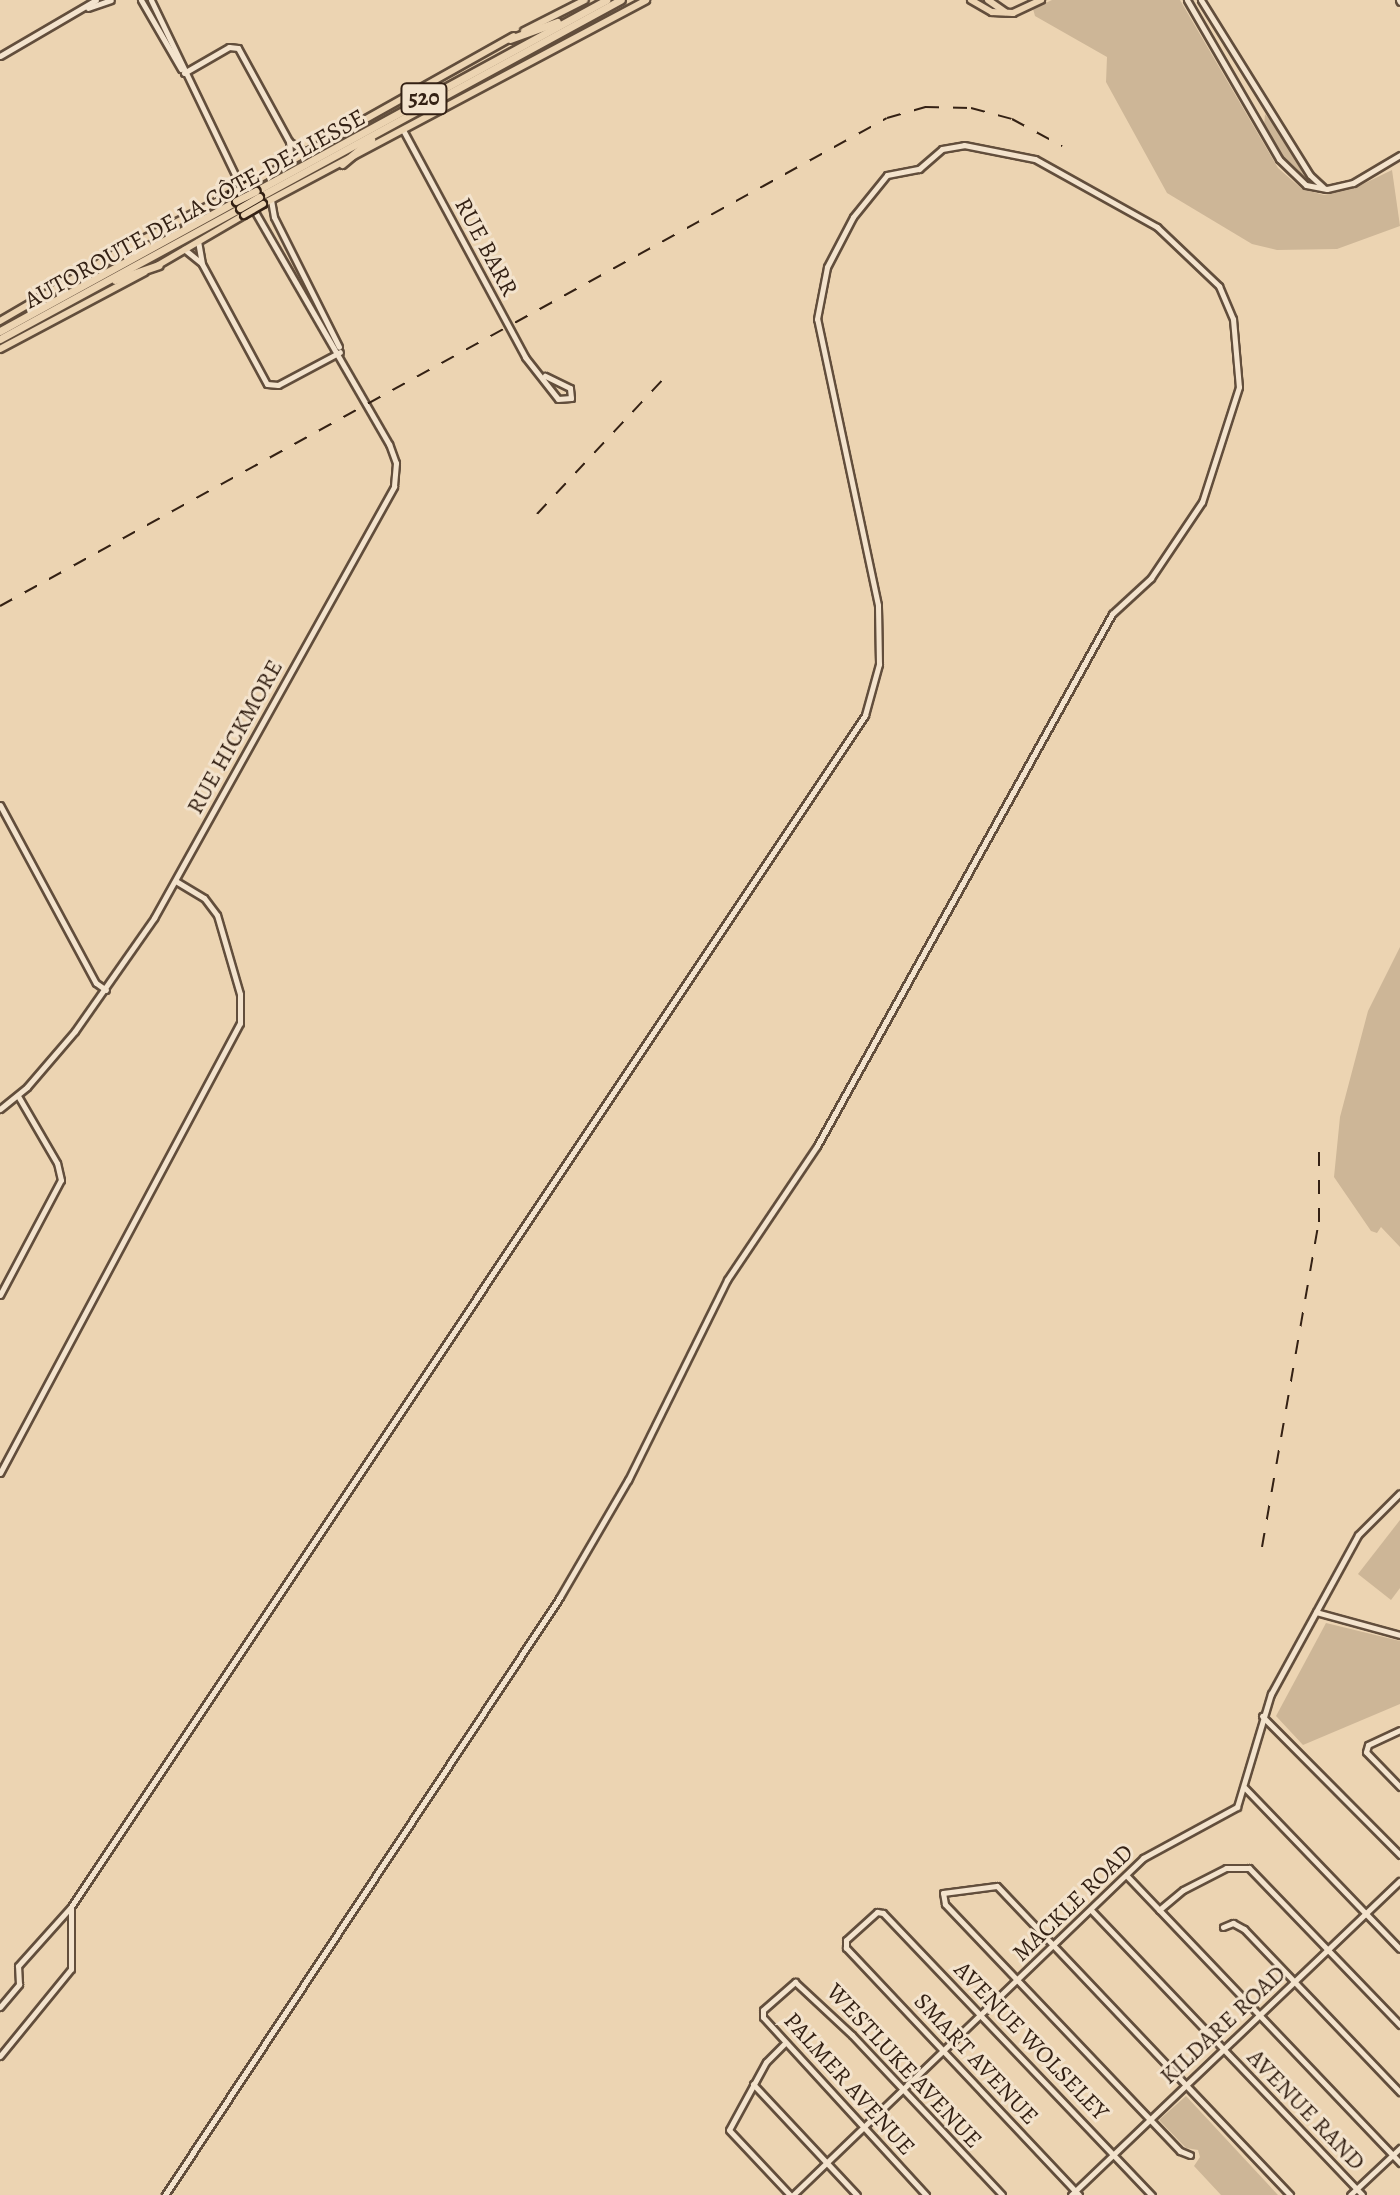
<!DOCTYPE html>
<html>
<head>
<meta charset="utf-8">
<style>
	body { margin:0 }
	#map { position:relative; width:1400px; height:2195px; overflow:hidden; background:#ecd4b2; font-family:Alegreya,serif }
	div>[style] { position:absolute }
	.green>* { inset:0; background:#cdb697 }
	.roads { filter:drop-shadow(2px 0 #624e3c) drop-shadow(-2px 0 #624e3c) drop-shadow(0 2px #624e3c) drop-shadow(0 -2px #624e3c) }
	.minor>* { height:5px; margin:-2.5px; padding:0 2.5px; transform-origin:2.5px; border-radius:2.5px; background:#f3e3cd }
	.major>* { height:6px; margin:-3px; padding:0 3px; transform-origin:3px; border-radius:3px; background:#ecd4b2 }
	.highway>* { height:7px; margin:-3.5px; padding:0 3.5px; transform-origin:3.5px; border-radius:3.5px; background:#ecd4b2 }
	.rail>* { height:2px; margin-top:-1px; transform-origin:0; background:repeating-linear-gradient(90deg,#342114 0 14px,transparent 0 28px) }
	.bridges { filter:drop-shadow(2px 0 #342114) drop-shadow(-2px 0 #342114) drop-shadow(0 2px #342114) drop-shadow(0 -2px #342114) }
	.major-bridge>* { height:6px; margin:-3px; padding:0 3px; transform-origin:3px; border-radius:3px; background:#ecd4b2 }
	.highway-bridge>* { height:7px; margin:-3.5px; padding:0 3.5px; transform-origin:3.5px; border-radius:3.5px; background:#ecd4b2 }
	span { translate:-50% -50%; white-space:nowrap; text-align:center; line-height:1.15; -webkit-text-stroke:6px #f3e3cd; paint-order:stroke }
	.shield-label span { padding:2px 6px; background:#f3e3cd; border:2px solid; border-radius:6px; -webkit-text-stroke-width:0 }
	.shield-label { font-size:22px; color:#342114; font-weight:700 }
	.street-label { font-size:24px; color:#342114 }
</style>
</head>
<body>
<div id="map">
	<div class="green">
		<i style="clip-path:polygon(1052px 0,1180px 0,1278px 168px,1302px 189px,1324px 195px,1359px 186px,1392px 170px,1400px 226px,1337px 249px,1277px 250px,1252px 244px,1167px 193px,1106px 82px,1107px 57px,1035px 16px,1033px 9px)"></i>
		<i style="clip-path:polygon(1265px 114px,1275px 125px,1308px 182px,1282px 158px,1264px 127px)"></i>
		<i style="clip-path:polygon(1400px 947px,1400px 1247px,1381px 1227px,1377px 1233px,1371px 1231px,1334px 1177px,1340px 1117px,1368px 1011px)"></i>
		<i style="clip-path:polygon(1400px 1520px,1400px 1588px,1391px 1600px,1358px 1574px)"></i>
		<i style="clip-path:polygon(1326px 1623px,1400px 1641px,1400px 1704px,1303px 1745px,1276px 1716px)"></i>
		<i style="clip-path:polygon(1186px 2096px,1278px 2195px,1221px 2195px,1194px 2166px,1200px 2157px,1198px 2150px,1186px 2148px,1159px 2120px)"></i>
	</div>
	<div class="roads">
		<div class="minor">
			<i style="left:141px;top:0;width:80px;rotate:59.9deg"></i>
			<i style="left:151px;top:0;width:205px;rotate:64.3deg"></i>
			<i style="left:1187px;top:0;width:184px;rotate:59.9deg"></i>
			<i style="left:1279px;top:159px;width:37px;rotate:44deg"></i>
			<i style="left:1306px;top:185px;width:21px;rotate:11deg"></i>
			<i style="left:1327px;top:189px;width:27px;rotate:-13deg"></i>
			<i style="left:1353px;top:183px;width:55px;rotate:-30.8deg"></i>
			<i style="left:1201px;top:0;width:206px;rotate:58.1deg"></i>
			<i style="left:1310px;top:175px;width:18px;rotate:43deg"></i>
			<i style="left:1399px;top:0;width:2px;rotate:63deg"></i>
			<i style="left:88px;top:8px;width:24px;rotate:-19deg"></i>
			<i style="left:0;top:56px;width:111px;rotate:-30.3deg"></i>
			<i style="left:184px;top:73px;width:52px;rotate:-30deg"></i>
			<i style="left:229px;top:47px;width:9px;rotate:6deg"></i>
			<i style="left:238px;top:48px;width:106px;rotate:61.3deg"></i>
			<i style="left:289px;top:141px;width:21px;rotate:85deg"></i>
			<i style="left:403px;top:130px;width:258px;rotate:61.7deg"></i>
			<i style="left:525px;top:357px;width:53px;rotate:51.8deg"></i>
			<i style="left:558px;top:399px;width:13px;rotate:-4deg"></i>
			<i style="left:571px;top:398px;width:10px;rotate:-96deg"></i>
			<i style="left:570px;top:388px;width:28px;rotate:-154deg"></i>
			<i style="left:290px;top:142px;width:22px;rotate:34deg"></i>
			<i style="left:271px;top:200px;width:17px;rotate:80deg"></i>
			<i style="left:274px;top:217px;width:145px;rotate:63.4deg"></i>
			<i style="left:198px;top:241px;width:23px;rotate:80deg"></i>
			<i style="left:202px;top:264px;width:136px;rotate:61.6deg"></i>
			<i style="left:267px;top:384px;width:11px;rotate:5deg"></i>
			<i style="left:278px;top:385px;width:70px;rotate:-28deg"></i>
			<i style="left:184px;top:249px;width:22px;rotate:39deg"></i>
			<i style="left:0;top:805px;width:202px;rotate:61.7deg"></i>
			<i style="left:96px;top:983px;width:12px;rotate:35deg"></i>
			<i style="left:0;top:1109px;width:35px;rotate:-39deg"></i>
			<i style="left:27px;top:1087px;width:74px;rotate:-49.4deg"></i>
			<i style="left:75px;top:1031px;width:138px;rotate:-55deg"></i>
			<i style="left:154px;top:918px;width:494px;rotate:-60.9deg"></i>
			<i style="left:394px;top:486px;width:23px;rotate:-85deg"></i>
			<i style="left:396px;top:463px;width:20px;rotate:-110deg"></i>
			<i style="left:389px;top:444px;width:266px;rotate:-120deg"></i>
			<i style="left:0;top:1295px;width:130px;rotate:-62.1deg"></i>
			<i style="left:61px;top:1180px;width:17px;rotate:-103deg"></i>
			<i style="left:57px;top:1163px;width:78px;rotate:-120.2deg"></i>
			<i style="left:0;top:1473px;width:510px;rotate:-61.93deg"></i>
			<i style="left:240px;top:1023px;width:29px;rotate:-90deg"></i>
			<i style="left:240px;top:994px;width:82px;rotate:-106.2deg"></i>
			<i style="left:217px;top:915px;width:21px;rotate:-127deg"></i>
			<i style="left:204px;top:898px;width:33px;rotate:-149deg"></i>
			<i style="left:1316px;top:1612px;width:87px;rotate:15.3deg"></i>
			<i style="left:1262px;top:1716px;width:196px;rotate:45.2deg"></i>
			<i style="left:1400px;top:1730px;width:35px;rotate:155deg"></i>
			<i style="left:1368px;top:1745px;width:7px;rotate:106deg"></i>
			<i style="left:1366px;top:1752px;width:49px;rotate:45.8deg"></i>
			<i style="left:1245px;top:1788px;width:223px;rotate:46.1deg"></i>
			<i style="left:1126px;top:1875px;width:398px;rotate:46.4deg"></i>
			<i style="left:1091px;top:1910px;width:393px;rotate:46.4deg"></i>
			<i style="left:1159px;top:1910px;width:31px;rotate:-40deg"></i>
			<i style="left:1183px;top:1890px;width:48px;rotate:-27.1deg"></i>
			<i style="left:1226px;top:1868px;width:23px"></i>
			<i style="left:1249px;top:1868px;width:218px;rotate:46.1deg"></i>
			<i style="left:1223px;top:1927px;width:11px;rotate:-22deg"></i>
			<i style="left:1233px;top:1923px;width:13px;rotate:29deg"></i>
			<i style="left:1244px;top:1929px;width:226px;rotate:46.3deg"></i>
			<i style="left:0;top:2007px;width:30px;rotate:-50deg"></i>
			<i style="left:19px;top:1984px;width:18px;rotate:-93deg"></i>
			<i style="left:18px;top:1966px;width:79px;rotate:-48.1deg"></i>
			<i style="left:71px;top:1907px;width:1432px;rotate:-56.33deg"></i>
			<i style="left:865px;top:715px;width:53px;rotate:-74.6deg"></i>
			<i style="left:879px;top:664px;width:59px;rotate:-91deg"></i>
			<i style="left:878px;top:605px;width:292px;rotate:-102deg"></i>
			<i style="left:817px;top:319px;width:53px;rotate:-79.1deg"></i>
			<i style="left:827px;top:267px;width:56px;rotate:-62.5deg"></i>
			<i style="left:853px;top:217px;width:54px;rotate:-51deg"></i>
			<i style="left:887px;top:175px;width:33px;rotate:-11deg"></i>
			<i style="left:919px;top:169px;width:30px;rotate:-41deg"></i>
			<i style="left:942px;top:149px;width:22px;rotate:-10deg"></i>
			<i style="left:964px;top:145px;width:72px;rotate:11.2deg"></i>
			<i style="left:1035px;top:159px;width:140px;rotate:29.1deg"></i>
			<i style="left:1157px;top:227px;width:86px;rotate:43.6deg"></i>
			<i style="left:1219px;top:286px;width:36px;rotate:67deg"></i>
			<i style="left:1233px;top:319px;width:68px;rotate:85deg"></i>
			<i style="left:1239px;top:387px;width:121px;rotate:107.8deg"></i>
			<i style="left:1202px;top:502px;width:92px;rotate:123.9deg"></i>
			<i style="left:1151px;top:578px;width:53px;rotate:137.3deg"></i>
			<i style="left:1112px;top:614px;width:608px;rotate:119.01deg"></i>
			<i style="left:817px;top:1146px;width:161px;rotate:123.9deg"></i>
			<i style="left:727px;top:1280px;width:223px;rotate:116.3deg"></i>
			<i style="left:628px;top:1480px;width:135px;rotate:120.2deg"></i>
			<i style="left:560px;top:1597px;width:717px;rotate:123.45deg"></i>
			<i style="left:784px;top:2044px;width:25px;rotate:135deg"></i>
			<i style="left:766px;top:2062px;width:77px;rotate:118.6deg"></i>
			<i style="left:729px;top:2130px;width:89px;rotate:46.8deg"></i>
			<i style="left:0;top:2056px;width:112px;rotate:-50.8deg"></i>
			<i style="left:71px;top:1969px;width:61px;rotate:-90deg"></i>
			<i style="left:753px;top:2084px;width:152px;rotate:46.9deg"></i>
			<i style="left:1190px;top:2155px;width:11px;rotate:-158deg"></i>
			<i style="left:1180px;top:2151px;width:341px;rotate:-133.6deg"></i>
			<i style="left:945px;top:1904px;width:11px;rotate:-100deg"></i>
			<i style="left:943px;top:1893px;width:54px;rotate:-7.4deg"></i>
			<i style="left:997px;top:1886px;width:426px;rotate:46.5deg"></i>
			<i style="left:793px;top:2195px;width:486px;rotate:-43.9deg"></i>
			<i style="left:1143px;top:1858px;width:107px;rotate:-28.5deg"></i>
			<i style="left:1237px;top:1807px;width:118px;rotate:-73.3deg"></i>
			<i style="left:1271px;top:1694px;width:181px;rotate:-61.3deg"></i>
			<i style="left:1358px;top:1535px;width:59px;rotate:-45deg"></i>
			<i style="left:926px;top:2195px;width:241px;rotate:-132.5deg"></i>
			<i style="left:763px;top:2017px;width:7px;rotate:-90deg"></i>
			<i style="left:763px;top:2010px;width:43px;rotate:-41.2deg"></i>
			<i style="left:795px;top:1982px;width:78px;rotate:42.9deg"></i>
			<i style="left:852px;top:2035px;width:219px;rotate:46.8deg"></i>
			<i style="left:1071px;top:2195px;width:455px;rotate:-43.7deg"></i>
			<i style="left:1079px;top:2195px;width:340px;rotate:-133.3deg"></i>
			<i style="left:846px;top:1948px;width:8px;rotate:-90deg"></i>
			<i style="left:846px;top:1940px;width:42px;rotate:-42.1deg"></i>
			<i style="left:877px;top:1912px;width:6px;rotate:9deg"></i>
			<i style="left:883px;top:1913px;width:390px;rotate:46.4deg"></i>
			<i style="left:1350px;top:2195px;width:69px;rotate:-43.2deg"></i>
		</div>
		<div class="major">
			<i style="left:971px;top:0;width:24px;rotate:30deg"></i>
			<i style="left:992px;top:12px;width:21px;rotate:3deg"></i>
			<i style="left:1013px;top:13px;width:31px;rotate:-25deg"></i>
			<i style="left:988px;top:0;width:21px;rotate:35deg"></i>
			<i style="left:524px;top:31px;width:68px;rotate:-26.9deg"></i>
			<i style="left:252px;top:183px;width:300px;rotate:-29.3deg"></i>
			<i style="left:263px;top:204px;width:434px;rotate:-28deg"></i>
			<i style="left:114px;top:254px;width:132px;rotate:-27deg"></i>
			<i style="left:155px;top:267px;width:103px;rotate:-30.3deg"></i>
			<i style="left:0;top:321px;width:121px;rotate:-30.2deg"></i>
			<i style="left:0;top:349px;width:164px;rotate:-28deg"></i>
		</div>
		<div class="highway">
			<i style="left:510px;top:39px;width:50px;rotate:-19.9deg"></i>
			<i style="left:342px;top:164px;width:38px;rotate:-40deg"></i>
			<i style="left:256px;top:191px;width:399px;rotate:-28.6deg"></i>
			<i style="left:259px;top:197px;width:412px;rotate:-28.6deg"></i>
			<i style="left:101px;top:262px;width:49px;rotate:-20.3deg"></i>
			<i style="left:115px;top:280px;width:46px;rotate:-18.8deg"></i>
			<i style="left:0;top:331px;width:269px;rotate:-28.8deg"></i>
			<i style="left:0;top:339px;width:273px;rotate:-28.6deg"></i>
		</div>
	</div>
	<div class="rail">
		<i style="left:537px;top:514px;width:195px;rotate:-46.9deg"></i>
		<i style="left:0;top:606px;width:1012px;rotate:-28.82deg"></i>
		<i style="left:887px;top:118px;width:40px;rotate:-16deg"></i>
		<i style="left:925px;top:107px;width:46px;rotate:1.2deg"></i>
		<i style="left:971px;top:108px;width:42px;rotate:15deg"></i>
		<i style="left:1012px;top:119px;width:57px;rotate:28.4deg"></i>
		<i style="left:1262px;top:1547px;width:330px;rotate:-80.1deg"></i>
		<i style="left:1319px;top:1222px;width:84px;rotate:-90deg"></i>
	</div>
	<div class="bridges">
		<div class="major-bridge">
			<i style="left:232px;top:194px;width:23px;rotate:-29deg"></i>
			<i style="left:244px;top:215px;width:22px;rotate:-30deg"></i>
		</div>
		<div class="highway-bridge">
			<i style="left:236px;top:201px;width:22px;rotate:-27deg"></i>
			<i style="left:240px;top:208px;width:22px;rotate:-30deg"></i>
		</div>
	</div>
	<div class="shield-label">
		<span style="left:424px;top:99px">520</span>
	</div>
	<div class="street-label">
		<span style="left:195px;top:209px;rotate:-29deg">AUTOROUTE DE LA CÔTE-DE-LIESSE</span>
		<span style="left:486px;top:247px;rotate:62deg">RUE BARR</span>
		<span style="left:235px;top:737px;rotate:-61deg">RUE HICKMORE</span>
		<span style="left:1073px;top:1903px;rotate:-44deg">MACKLE ROAD</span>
		<span style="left:1223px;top:2025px;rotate:-43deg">KILDARE ROAD</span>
		<span style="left:1031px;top:2041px;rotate:46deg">AVENUE WOLSELEY</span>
		<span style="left:976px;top:2059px;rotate:47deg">SMART AVENUE</span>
		<span style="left:904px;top:2066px;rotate:47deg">WESTLUKE AVENUE</span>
		<span style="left:849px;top:2084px;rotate:48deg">PALMER AVENUE</span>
		<span style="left:1306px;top:2110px;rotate:46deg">AVENUE RAND</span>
	</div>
</div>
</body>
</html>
